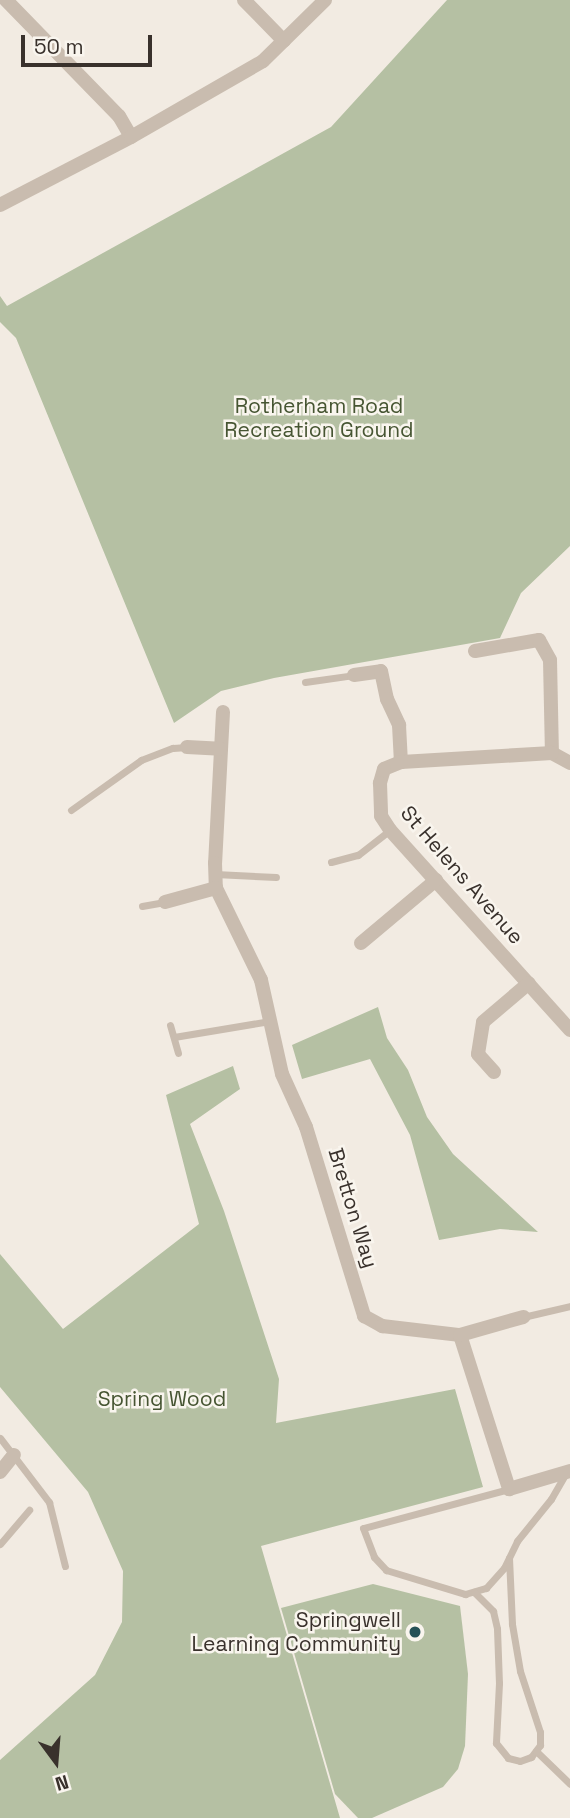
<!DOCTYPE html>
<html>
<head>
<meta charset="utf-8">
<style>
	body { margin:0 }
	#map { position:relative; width:570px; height:1818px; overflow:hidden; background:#f2ebe2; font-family:"Space Grotesk",sans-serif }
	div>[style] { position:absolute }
	.green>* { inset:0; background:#b5c0a3 }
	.lane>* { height:7px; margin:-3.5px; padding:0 3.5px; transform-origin:3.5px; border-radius:3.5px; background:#c9bcaf }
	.street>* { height:14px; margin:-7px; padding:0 7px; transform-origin:7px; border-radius:7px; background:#c9bcaf }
	.dots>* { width:19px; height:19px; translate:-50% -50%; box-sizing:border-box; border:4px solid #f9f5ee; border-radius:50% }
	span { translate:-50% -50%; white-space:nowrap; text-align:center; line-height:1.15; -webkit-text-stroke:5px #f9f5ee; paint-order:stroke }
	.park-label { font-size:21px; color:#465532 }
	.street-label { font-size:21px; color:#39312c }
	.poi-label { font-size:21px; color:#39312c }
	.right { translate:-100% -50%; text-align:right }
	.north { position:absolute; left:21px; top:1727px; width:70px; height:70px; -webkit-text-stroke:5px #f9f5ee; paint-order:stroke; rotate:164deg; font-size:19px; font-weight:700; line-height:28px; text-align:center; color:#39312c }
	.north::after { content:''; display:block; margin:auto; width:24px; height:32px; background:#39312c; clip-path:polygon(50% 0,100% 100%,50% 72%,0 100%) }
	.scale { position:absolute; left:21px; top:35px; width:131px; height:32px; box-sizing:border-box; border:4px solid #39312c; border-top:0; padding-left:9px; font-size:21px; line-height:24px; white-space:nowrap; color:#39312c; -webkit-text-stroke:5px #f9f5ee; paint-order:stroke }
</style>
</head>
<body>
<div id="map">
	<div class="green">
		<i style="clip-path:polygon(447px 0,570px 0,570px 546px,521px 593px,500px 638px,274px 678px,221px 691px,174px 723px,16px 338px,0 322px,0 296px,7px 306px,331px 127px)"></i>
		<i style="clip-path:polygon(378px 1007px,387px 1038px,408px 1070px,427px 1117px,453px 1154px,538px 1232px,500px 1229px,439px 1240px,410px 1135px,370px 1059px,302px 1079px,292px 1045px)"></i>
		<i style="clip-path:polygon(233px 1066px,240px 1089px,190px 1124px,224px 1211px,279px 1379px,276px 1423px,455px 1389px,483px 1487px,261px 1546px,340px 1818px,0 1818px,0 1760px,95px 1675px,122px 1622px,123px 1571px,88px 1492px,0 1387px,0 1254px,63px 1329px,199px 1224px,166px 1095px)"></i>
		<i style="clip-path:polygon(373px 1584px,460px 1606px,468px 1674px,465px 1746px,458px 1769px,443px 1787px,372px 1818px,358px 1818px,335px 1794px,281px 1608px)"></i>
	</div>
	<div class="lane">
		<i style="left:305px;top:682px;width:49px;rotate:-8.1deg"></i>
		<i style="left:71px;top:810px;width:86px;rotate:-35.5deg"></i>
		<i style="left:141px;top:760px;width:34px;rotate:-21deg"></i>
		<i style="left:173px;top:748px;width:14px;rotate:-4deg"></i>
		<i style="left:331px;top:862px;width:28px;rotate:-15deg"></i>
		<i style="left:358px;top:855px;width:41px;rotate:-38deg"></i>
		<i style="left:215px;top:874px;width:61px;rotate:2.8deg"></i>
		<i style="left:142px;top:906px;width:23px;rotate:-10deg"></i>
		<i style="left:170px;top:1025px;width:29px;rotate:74deg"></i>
		<i style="left:174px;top:1037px;width:97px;rotate:-9.5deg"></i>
		<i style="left:523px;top:1317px;width:48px;rotate:-13.2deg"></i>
		<i style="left:0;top:1438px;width:81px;rotate:52.6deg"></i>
		<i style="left:49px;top:1502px;width:66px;rotate:76deg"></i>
		<i style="left:509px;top:1489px;width:151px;rotate:165deg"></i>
		<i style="left:363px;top:1528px;width:31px;rotate:69deg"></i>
		<i style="left:374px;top:1557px;width:18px;rotate:47deg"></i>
		<i style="left:386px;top:1570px;width:83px;rotate:16.9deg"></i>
		<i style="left:465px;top:1594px;width:22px;rotate:-16deg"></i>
		<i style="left:486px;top:1588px;width:27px;rotate:-48deg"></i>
		<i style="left:504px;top:1568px;width:30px;rotate:-64deg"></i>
		<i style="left:517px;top:1541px;width:54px;rotate:-51deg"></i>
		<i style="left:551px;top:1499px;width:30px;rotate:-60deg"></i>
		<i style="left:0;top:1544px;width:45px;rotate:-49.5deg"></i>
		<i style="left:474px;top:1592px;width:27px;rotate:45deg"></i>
		<i style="left:493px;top:1611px;width:18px;rotate:77deg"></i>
		<i style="left:497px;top:1629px;width:54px;rotate:87.9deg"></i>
		<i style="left:499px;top:1683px;width:60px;rotate:92.9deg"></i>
		<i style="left:496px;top:1743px;width:19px;rotate:51deg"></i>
		<i style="left:508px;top:1758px;width:12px;rotate:14deg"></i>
		<i style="left:520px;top:1761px;width:12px;rotate:-20deg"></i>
		<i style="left:531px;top:1757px;width:15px;rotate:-53deg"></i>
		<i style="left:540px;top:1745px;width:13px;rotate:-90deg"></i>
		<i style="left:540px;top:1732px;width:64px;rotate:-108.2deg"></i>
		<i style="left:520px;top:1671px;width:48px;rotate:-99.7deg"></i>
		<i style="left:512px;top:1624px;width:66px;rotate:-92.6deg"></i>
		<i style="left:536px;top:1751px;width:47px;rotate:44.1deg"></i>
	</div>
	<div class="street">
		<i style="left:6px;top:0;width:162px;rotate:45.8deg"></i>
		<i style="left:119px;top:116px;width:24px;rotate:60deg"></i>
		<i style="left:244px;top:0;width:57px;rotate:45.7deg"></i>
		<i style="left:0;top:205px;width:148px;rotate:-27.4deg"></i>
		<i style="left:131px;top:137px;width:152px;rotate:-29.9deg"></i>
		<i style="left:263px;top:61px;width:87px;rotate:-44.5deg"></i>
		<i style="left:475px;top:651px;width:65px;rotate:-9.8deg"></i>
		<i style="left:539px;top:640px;width:23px;rotate:61deg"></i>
		<i style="left:550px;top:660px;width:93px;rotate:88.8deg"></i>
		<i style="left:354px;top:675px;width:27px;rotate:-8deg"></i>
		<i style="left:381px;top:671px;width:29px;rotate:78deg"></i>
		<i style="left:387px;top:699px;width:29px;rotate:65deg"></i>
		<i style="left:399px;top:725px;width:37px;rotate:87deg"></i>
		<i style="left:223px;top:712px;width:151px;rotate:93deg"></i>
		<i style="left:215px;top:863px;width:25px;rotate:88deg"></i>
		<i style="left:216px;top:888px;width:102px;rotate:63.9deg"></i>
		<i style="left:261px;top:980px;width:96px;rotate:77.4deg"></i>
		<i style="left:282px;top:1074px;width:58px;rotate:65.6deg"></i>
		<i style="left:306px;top:1127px;width:198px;rotate:72.9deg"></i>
		<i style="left:364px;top:1316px;width:21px;rotate:29deg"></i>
		<i style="left:382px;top:1326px;width:79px;rotate:6.6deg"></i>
		<i style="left:460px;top:1335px;width:162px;rotate:72.3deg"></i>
		<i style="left:509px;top:1489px;width:64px;rotate:-16.4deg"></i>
		<i style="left:187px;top:747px;width:33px;rotate:3deg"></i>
		<i style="left:570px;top:763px;width:21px;rotate:-151deg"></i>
		<i style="left:552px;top:753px;width:151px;rotate:176.6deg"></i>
		<i style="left:401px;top:762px;width:18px;rotate:158deg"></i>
		<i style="left:384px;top:769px;width:15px;rotate:106deg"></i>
		<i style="left:380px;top:783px;width:33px;rotate:88deg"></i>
		<i style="left:381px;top:816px;width:17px;rotate:57deg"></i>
		<i style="left:390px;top:830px;width:269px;rotate:48deg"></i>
		<i style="left:165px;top:902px;width:53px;rotate:-15.4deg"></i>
		<i style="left:361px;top:943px;width:98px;rotate:-40deg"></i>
		<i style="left:494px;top:1072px;width:24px;rotate:-132deg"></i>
		<i style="left:478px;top:1054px;width:32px;rotate:-81deg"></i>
		<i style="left:483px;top:1022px;width:60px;rotate:-40.3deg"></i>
		<i style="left:460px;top:1335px;width:66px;rotate:-15.9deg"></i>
		<i style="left:0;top:1472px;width:22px;rotate:-51deg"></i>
	</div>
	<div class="dots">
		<i style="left:415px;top:1632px;background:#255157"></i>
	</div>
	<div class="park-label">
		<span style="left:319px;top:418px">Rotherham Road<br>Recreation Ground</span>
		<span style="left:162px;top:1399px">Spring Wood</span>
	</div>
	<div class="street-label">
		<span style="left:462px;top:875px;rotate:49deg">St Helens Avenue</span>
		<span style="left:353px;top:1208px;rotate:73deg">Bretton Way</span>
	</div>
	<div class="poi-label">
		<span class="right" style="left:401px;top:1632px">Springwell<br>Learning Community</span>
	</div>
	<div class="north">N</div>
	<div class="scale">50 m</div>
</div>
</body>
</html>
